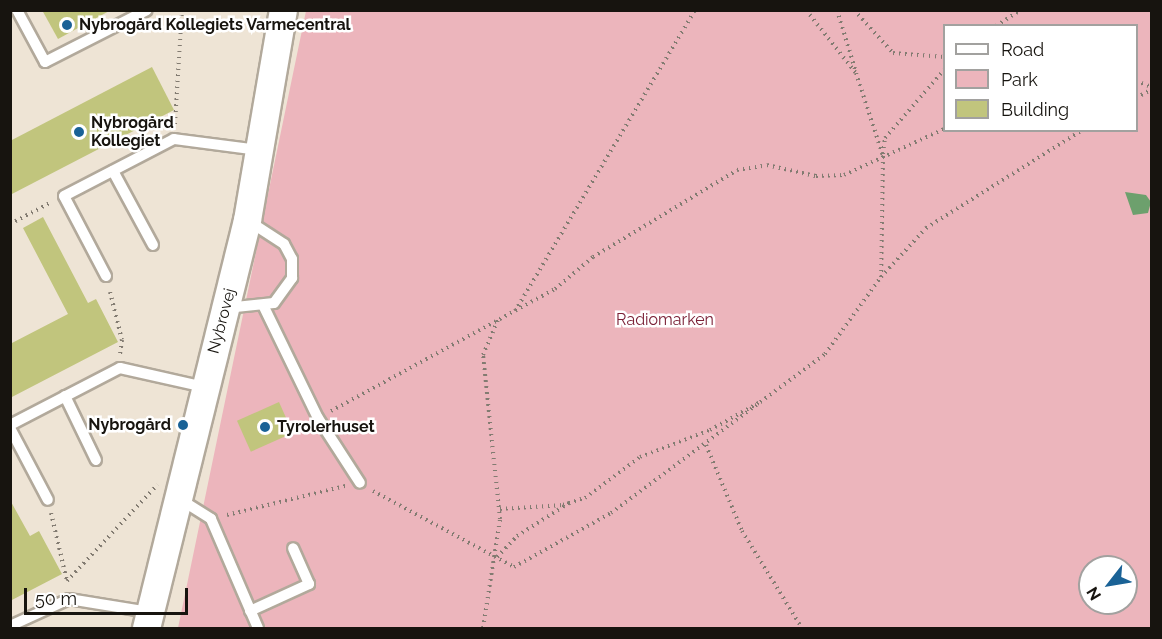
<!DOCTYPE html>
<html>
<head>
<meta charset="utf-8">
<style>
	body { margin:0 }
	#map { position:relative; width:1162px; height:639px; overflow:hidden; background:#eee4d5; font-family:Raleway,sans-serif }
	div>[style] { position:absolute }
	.green>* { inset:0; background:#ecb5bc }
	.water>* { inset:0; background:#6da06d }
	.building>* { inset:0; background:#c1c57d; transform-origin:0 0 }
	.path>* { height:4px; margin-top:-2px; transform-origin:0; background:repeating-linear-gradient(90deg,#827b71 0 1.5px,transparent 0 6px) }
	.roads { filter:drop-shadow(2px 0 #b2a99b) drop-shadow(-2px 0 #b2a99b) drop-shadow(0 2px #b2a99b) drop-shadow(0 -2px #b2a99b) }
	.service>* { height:10px; margin:-5px; padding:0 5px; transform-origin:5px; border-radius:5px; background:#fff }
	.tertiary>* { height:27px; margin:-13.5px; padding:0 13.5px; transform-origin:13.5px; border-radius:13.5px; background:#fff }
	.dots>* { width:16px; height:16px; translate:-50% -50%; box-sizing:border-box; border:3px solid #fff; border-radius:50% }
	span { translate:-50% -50%; white-space:nowrap; text-align:center; line-height:1.15; -webkit-text-stroke:5px #fff; paint-order:stroke }
	.poi-label { font-size:16px; color:#17140f; font-weight:700 }
	.left { translate:0 -50%; text-align:left }
	.right { translate:-100% -50%; text-align:right }
	.park-label { font-size:16px; color:#7a2036 }
	.street-label { font-size:16px; color:#17140f }
	.frame { position:absolute; inset:0; border:12px solid #17140f; pointer-events:none }
	.legend { position:absolute; left:943px; top:24px; width:195px; height:108px; box-sizing:border-box; background:#fff; border:2px solid #a2a19f; margin:0; padding:8px 10px; list-style:none; font-size:18px; color:#17140f }
	.legend li { display:flex; align-items:center; gap:12px; height:30px }
	.legend b { width:30px; border:2px solid #a2a19f }
	.north { position:absolute; left:1078px; top:555px; width:60px; height:60px; box-sizing:border-box; background:#fff; border:2px solid #a2a19f; border-radius:50%; rotate:239deg; font-size:16px; font-weight:700; line-height:24px; text-align:center; color:#17140f }
	.north::after { content:''; display:block; margin:auto; width:21px; height:27px; background:#1a6296; clip-path:polygon(50% 0,100% 100%,50% 72%,0 100%) }
	.scale { position:absolute; left:24px; top:588px; width:164px; height:27px; box-sizing:border-box; border:3px solid #17140f; border-top:0; padding-left:8px; font-size:18px; line-height:21px; white-space:nowrap; color:#17140f; -webkit-text-stroke:4px #fff; paint-order:stroke }
</style>
</head>
<body>
<div id="map">
	<div class="green">
		<i style="clip-path:polygon(evenodd,306px 11px,1151px 11px,1151px 628px,178px 628px,306px 11px,944px 26px,1136px 26px,1136px 130px,944px 130px,944px 26px,306px 11px,1090px 567px,1126px 567px,1126px 603px,1090px 603px,1090px 567px)"></i>
	</div>
	<div class="water">
		<i style="clip-path:polygon(1125px 192px,1146px 195px,1151px 202px,1148px 213px,1133px 215px)"></i>
	</div>
	<div class="building">
		<i style="clip-path:polygon(42px 10px,111px 10px,58px 39px)"></i>
		<i style="clip-path:polygon(152px 67px,174px 110px,10px 195px,10px 141px)"></i>
		<i style="clip-path:polygon(43px 217px,88px 303px,96px 299px,118px 342px,10px 398px,10px 344px,68px 314px,23px 228px)"></i>
		<i style="left:279px;top:402px;width:34px;height:46px;rotate:66deg"></i>
		<i style="clip-path:polygon(10px 500px,30px 536px,39px 531px,62px 574px,10px 601px)"></i>
	</div>
	<div class="path">
		<i style="left:806px;top:10px;width:80px;rotate:51.6deg"></i>
		<i style="left:856px;top:73px;width:87px;rotate:72deg"></i>
		<i style="left:883px;top:156px;width:121px;rotate:90.9deg"></i>
		<i style="left:837px;top:10px;width:62px;rotate:73deg"></i>
		<i style="left:854px;top:10px;width:58px;rotate:47.8deg"></i>
		<i style="left:893px;top:53px;width:51px;rotate:4.5deg"></i>
		<i style="left:996px;top:26px;width:30px;rotate:-33deg"></i>
		<i style="left:1136px;top:81px;width:17px;rotate:21deg"></i>
		<i style="left:1136px;top:98px;width:18px;rotate:-29deg"></i>
		<i style="left:175px;top:124px;width:114px;rotate:-86.5deg"></i>
		<i style="left:883px;top:154px;width:16px;rotate:-83deg"></i>
		<i style="left:885px;top:138px;width:90px;rotate:-49.1deg"></i>
		<i style="left:10px;top:224px;width:45px;rotate:-27.7deg"></i>
		<i style="left:110px;top:292px;width:49px;rotate:76deg"></i>
		<i style="left:122px;top:340px;width:14px;rotate:98deg"></i>
		<i style="left:515px;top:311px;width:351px;rotate:-59.1deg"></i>
		<i style="left:331px;top:411px;width:255px;rotate:-28.6deg"></i>
		<i style="left:555px;top:289px;width:50px;rotate:-40.1deg"></i>
		<i style="left:593px;top:257px;width:168px;rotate:-31.1deg"></i>
		<i style="left:737px;top:170px;width:30px;rotate:-9deg"></i>
		<i style="left:767px;top:165px;width:50px;rotate:12.7deg"></i>
		<i style="left:816px;top:176px;width:28px;rotate:-2deg"></i>
		<i style="left:844px;top:175px;width:110px;rotate:-24.7deg"></i>
		<i style="left:706px;top:445px;width:93px;rotate:67.3deg"></i>
		<i style="left:742px;top:531px;width:114px;rotate:58.3deg"></i>
		<i style="left:373px;top:491px;width:160px;rotate:28.3deg"></i>
		<i style="left:514px;top:567px;width:111px;rotate:-29.1deg"></i>
		<i style="left:611px;top:513px;width:267px;rotate:-36.6deg"></i>
		<i style="left:825px;top:354px;width:95px;rotate:-54deg"></i>
		<i style="left:881px;top:277px;width:67px;rotate:-47.4deg"></i>
		<i style="left:926px;top:228px;width:184px;rotate:-32.1deg"></i>
		<i style="left:500px;top:509px;width:63px;rotate:-3.6deg"></i>
		<i style="left:563px;top:505px;width:23px;rotate:-18deg"></i>
		<i style="left:585px;top:498px;width:69px;rotate:-36.7deg"></i>
		<i style="left:640px;top:457px;width:75px;rotate:-21.1deg"></i>
		<i style="left:710px;top:430px;width:57px;rotate:-29.2deg"></i>
		<i style="left:51px;top:513px;width:70px;rotate:76.8deg"></i>
		<i style="left:227px;top:515px;width:122px;rotate:-13.8deg"></i>
		<i style="left:497px;top:557px;width:29px;rotate:-46deg"></i>
		<i style="left:517px;top:536px;width:62px;rotate:-32.4deg"></i>
		<i style="left:67px;top:581px;width:132px;rotate:-46.8deg"></i>
		<i style="left:483px;top:628px;width:110px;rotate:-81.1deg"></i>
		<i style="left:500px;top:519px;width:165px;rotate:-95.9deg"></i>
		<i style="left:483px;top:355px;width:38px;rotate:-67deg"></i>
	</div>
	<div class="roads">
		<div class="service">
			<i style="left:17px;top:10px;width:59px;rotate:61.7deg"></i>
			<i style="left:45px;top:62px;width:114px;rotate:-27deg"></i>
			<i style="left:113px;top:171px;width:84px;rotate:61.6deg"></i>
			<i style="left:106px;top:276px;width:90px;rotate:-117.7deg"></i>
			<i style="left:64px;top:196px;width:124px;rotate:-27.4deg"></i>
			<i style="left:174px;top:139px;width:86px;rotate:7.4deg"></i>
			<i style="left:264px;top:307px;width:123px;rotate:64.1deg"></i>
			<i style="left:318px;top:418px;width:77px;rotate:57.1deg"></i>
			<i style="left:226px;top:308px;width:48px;rotate:-5.9deg"></i>
			<i style="left:274px;top:303px;width:31px;rotate:-54deg"></i>
			<i style="left:292px;top:278px;width:19px;rotate:-90deg"></i>
			<i style="left:292px;top:259px;width:17px;rotate:-118deg"></i>
			<i style="left:284px;top:244px;width:44px;rotate:-147deg"></i>
			<i style="left:65px;top:396px;width:71px;rotate:64.2deg"></i>
			<i style="left:10px;top:425px;width:124px;rotate:-27.4deg"></i>
			<i style="left:120px;top:368px;width:86px;rotate:12.7deg"></i>
			<i style="left:10px;top:428px;width:81px;rotate:62.2deg"></i>
			<i style="left:178px;top:498px;width:39px;rotate:32deg"></i>
			<i style="left:211px;top:519px;width:119px;rotate:66.7deg"></i>
			<i style="left:250px;top:611px;width:65px;rotate:-24.6deg"></i>
			<i style="left:309px;top:584px;width:39px;rotate:-114deg"></i>
			<i style="left:10px;top:626px;width:65px;rotate:-24.6deg"></i>
			<i style="left:69px;top:599px;width:81px;rotate:9.2deg"></i>
		</div>
		<div class="tertiary">
			<i style="left:146px;top:628px;width:420px;rotate:-76.1deg"></i>
			<i style="left:247px;top:220px;width:213px;rotate:-80.3deg"></i>
		</div>
	</div>
	<div class="dots">
		<i style="left:67px;top:25px;background:#1a6296"></i>
		<i style="left:79px;top:132px;background:#1a6296"></i>
		<i style="left:183px;top:425px;background:#1a6296"></i>
		<i style="left:265px;top:427px;background:#1a6296"></i>
	</div>
	<div class="poi-label">
		<span class="left" style="left:79px;top:25px">Nybrogård Kollegiets Varmecentral</span>
		<span class="left" style="left:91px;top:132px">Nybrogård<br>Kollegiet</span>
		<span class="right" style="left:171px;top:425px">Nybrogård</span>
		<span class="left" style="left:277px;top:427px">Tyrolerhuset</span>
	</div>
	<div class="park-label">
		<span style="left:665px;top:320px">Radiomarken</span>
	</div>
	<div class="street-label">
		<span style="left:222px;top:321px;rotate:-75deg">Nybrovej</span>
	</div>
	<div class="frame"></div>
	<ul class="legend">
	<li><b style="height:8px;background:#fff"></b>Road</li>
	<li><b style="height:16px;background:#ecb5bc"></b>Park</li>
	<li><b style="height:16px;background:#c1c57d"></b>Building</li>
	</ul>
	<div class="north">N</div>
	<div class="scale">50 m</div>
</div>
</body>
</html>
